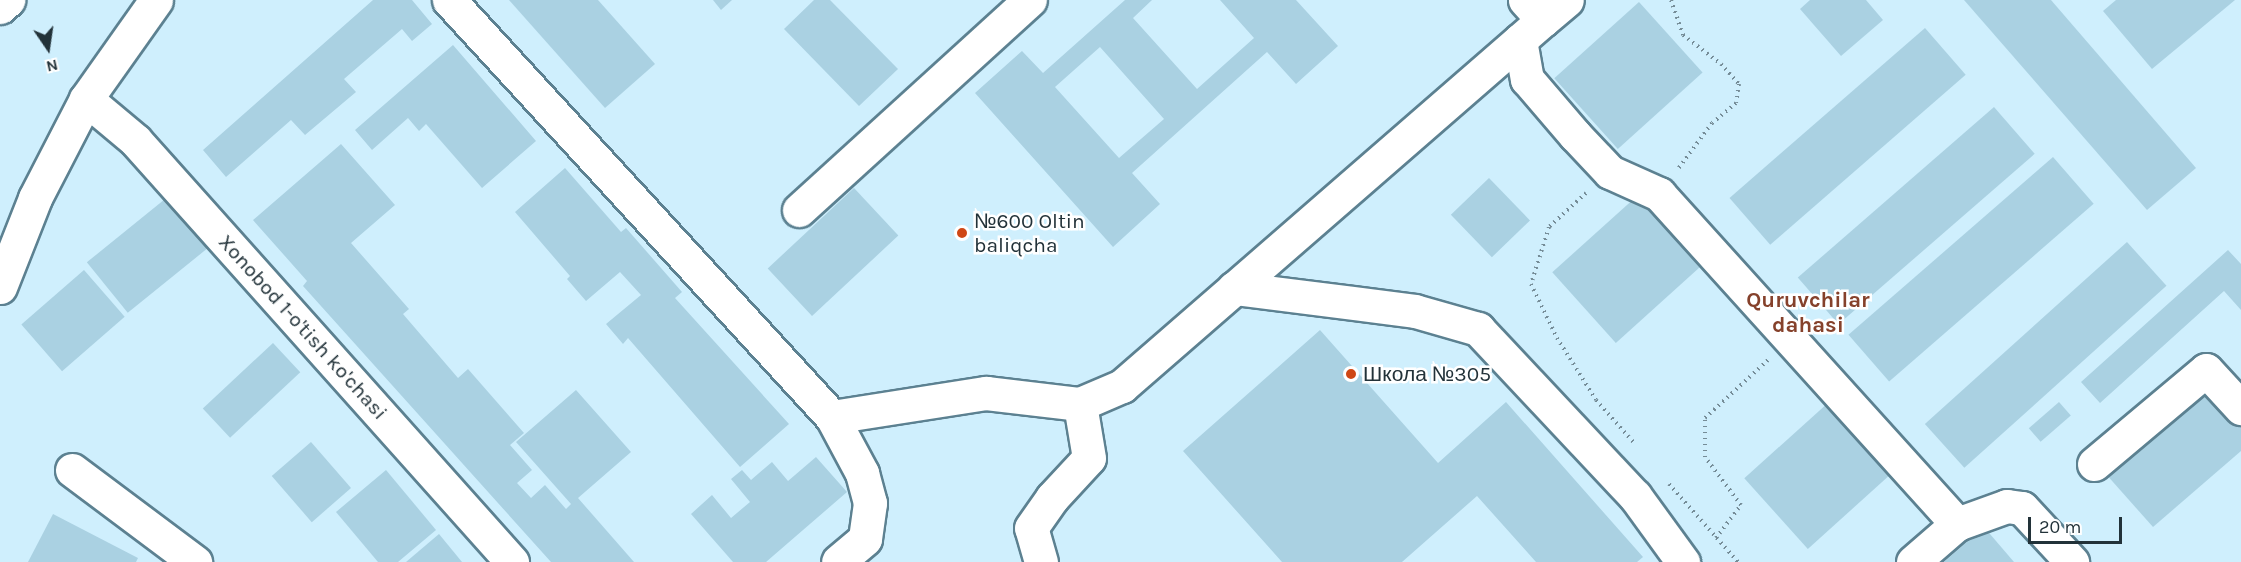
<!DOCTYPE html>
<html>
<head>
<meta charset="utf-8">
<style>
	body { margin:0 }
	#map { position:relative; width:2241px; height:562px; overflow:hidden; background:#cfeffd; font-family:Karla,sans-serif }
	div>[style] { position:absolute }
	.building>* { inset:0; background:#aad1e2; transform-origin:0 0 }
	.path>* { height:4px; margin-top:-2px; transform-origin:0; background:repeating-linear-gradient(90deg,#758c97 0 1.5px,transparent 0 6px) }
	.roads { filter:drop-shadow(2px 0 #5c8191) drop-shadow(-2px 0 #5c8191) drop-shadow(0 2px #5c8191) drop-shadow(0 -2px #5c8191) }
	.minor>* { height:33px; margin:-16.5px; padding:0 16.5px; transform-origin:16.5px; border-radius:16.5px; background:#fff }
	.dots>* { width:16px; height:16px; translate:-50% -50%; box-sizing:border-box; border:3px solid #fff; border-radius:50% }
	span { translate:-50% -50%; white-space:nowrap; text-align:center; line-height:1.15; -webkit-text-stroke:5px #fff; paint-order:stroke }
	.poi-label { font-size:21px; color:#223239 }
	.left { translate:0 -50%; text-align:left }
	.street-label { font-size:21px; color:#223239 }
	.neighbourhood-label { font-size:22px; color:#85412b; font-weight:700 }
	.north { position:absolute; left:18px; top:18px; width:60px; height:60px; -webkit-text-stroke:4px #fff; paint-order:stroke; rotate:167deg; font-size:16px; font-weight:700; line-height:24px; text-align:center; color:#223239 }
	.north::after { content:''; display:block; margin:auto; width:21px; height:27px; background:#223239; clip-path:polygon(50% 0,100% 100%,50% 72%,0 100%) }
	.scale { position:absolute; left:2028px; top:517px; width:94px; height:27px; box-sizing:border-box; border:3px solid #223239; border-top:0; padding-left:8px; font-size:18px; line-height:21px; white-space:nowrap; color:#223239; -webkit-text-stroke:4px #fff; paint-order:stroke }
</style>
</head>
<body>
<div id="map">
	<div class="building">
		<i style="clip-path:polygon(373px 0,412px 0,432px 24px,412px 41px,402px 29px,344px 79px,356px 92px,305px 135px,291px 120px,226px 177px,203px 150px)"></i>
		<i style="clip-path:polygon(509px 0,598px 0,655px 64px,605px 108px)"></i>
		<i style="clip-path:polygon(713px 0,732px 0,721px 10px)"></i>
		<i style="clip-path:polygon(814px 0,830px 0,898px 69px,859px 106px,784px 29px)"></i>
		<i style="clip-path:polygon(evenodd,1125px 0,1152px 0,1133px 18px,1197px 89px,1254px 38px,1220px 0,1296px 0,1338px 46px,1296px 84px,1267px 52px,1132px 173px,1160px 204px,1113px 247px,975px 93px,1022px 51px,1043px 73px,1125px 0,1100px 47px,1164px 119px,1119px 158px,1055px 87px,1100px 47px)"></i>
		<i style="clip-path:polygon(1810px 0,1866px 0,1883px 20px,1841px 56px,1800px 9px)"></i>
		<i style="clip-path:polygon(1964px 0,2051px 0,2196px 168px,2147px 210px)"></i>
		<i style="clip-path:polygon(2116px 0,2235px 0,2152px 69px,2103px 11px)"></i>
		<i style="left:1639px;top:2px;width:95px;height:114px;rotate:48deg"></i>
		<i style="left:1925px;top:28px;width:62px;height:259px;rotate:49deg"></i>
		<i style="clip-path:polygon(453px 45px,536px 141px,482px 188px,426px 124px,419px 131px,408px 118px,372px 150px,355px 130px)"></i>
		<i style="left:1994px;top:107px;width:62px;height:260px;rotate:49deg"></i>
		<i style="clip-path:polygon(341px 144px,395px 205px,351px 243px,409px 309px,403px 314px,458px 378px,468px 369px,524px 433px,510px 445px,532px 470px,517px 483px,531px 498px,545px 485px,566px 509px,571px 504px,516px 442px,576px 390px,631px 452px,578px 498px,634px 562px,551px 562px,303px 286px,307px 281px,253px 220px)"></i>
		<i style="left:2053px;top:157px;width:62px;height:271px;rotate:49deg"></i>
		<i style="clip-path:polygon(565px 168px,621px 232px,626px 228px,682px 292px,675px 298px,789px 424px,740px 467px,628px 338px,623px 344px,606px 324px,641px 295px,620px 272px,586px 301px,567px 279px,570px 276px,515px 212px)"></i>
		<i style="left:1489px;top:178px;width:59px;height:53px;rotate:46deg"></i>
		<i style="left:854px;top:188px;width:65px;height:118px;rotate:47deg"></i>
		<i style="left:170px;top:195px;width:65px;height:107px;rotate:51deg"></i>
		<i style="left:1637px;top:196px;width:95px;height:114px;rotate:48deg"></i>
		<i style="left:2127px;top:242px;width:59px;height:272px;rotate:48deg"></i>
		<i style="clip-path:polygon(2228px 250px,2241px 264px,2241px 310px,2224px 291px,2100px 403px,2081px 382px)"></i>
		<i style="left:84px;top:270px;width:62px;height:83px;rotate:49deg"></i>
		<i style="clip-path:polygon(1320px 330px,1438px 463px,1506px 402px,1643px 557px,1637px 562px,1536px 562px,1477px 496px,1402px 562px,1282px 562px,1183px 451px)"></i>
		<i style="left:273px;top:343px;width:40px;height:96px;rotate:47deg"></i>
		<i style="clip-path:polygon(2203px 386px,2241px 428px,2241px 451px,2153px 527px,2105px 473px)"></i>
		<i style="left:1829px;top:402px;width:95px;height:114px;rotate:48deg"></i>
		<i style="left:2059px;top:402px;width:18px;height:40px;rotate:49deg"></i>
		<i style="left:311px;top:442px;width:61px;height:52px;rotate:49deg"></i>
		<i style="clip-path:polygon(816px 457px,847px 492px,766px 562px,733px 562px,691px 514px,712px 495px,731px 518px,750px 502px,731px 479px,742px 470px,751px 480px,772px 462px,788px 481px)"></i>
		<i style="clip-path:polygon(386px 470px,436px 530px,398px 562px,378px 562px,336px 512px)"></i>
		<i style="clip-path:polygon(53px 514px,138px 558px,136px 562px,28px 562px)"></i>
		<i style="clip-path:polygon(1984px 527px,2014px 562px,1944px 562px)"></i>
		<i style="clip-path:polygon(439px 534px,462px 562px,406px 562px)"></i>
	</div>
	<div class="path">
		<i style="left:1671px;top:0;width:37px;rotate:71deg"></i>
		<i style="left:1683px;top:35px;width:48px;rotate:37.3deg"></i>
		<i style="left:1721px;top:64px;width:27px;rotate:48deg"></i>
		<i style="left:1739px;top:84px;width:19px;rotate:99deg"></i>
		<i style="left:1736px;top:103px;width:31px;rotate:140deg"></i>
		<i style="left:1712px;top:123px;width:57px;rotate:126.5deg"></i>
		<i style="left:1586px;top:193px;width:50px;rotate:137.4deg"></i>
		<i style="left:1549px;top:227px;width:60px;rotate:107.5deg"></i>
		<i style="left:1531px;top:284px;width:60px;rotate:64.3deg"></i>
		<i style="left:1557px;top:338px;width:73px;rotate:57.8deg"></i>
		<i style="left:1596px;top:400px;width:59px;rotate:48.4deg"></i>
		<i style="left:1669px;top:484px;width:104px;rotate:48.5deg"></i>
		<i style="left:1716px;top:538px;width:41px;rotate:-52.9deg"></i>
		<i style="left:1741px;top:505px;width:60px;rotate:-126.9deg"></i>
		<i style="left:1705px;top:457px;width:39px;rotate:-90deg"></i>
		<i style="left:1705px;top:418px;width:86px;rotate:-42.6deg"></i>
	</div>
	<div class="roads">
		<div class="minor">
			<i style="left:449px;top:0;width:566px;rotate:47.43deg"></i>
			<i style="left:832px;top:417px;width:156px;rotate:-8.9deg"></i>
			<i style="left:986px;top:393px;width:95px;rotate:6.7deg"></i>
			<i style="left:1080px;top:404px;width:46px;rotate:-23.2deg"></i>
			<i style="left:1122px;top:386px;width:558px;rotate:-41deg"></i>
			<i style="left:1543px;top:20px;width:27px;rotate:-132deg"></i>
			<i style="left:0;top:7px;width:11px;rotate:-41deg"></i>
			<i style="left:1543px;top:20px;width:31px;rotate:-40deg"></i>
			<i style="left:1520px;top:40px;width:40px;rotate:80deg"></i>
			<i style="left:1527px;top:79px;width:74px;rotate:49.4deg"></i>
			<i style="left:1575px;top:135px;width:51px;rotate:46.6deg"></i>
			<i style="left:1610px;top:172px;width:54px;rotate:24.2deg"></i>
			<i style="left:1659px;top:194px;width:445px;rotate:47.9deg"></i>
			<i style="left:86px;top:99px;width:64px;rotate:39.9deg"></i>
			<i style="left:135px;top:140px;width:566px;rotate:48.22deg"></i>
			<i style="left:799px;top:210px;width:312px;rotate:-42.3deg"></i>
			<i style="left:0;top:287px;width:96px;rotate:-68.5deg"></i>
			<i style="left:35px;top:198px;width:111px;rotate:-62.7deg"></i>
			<i style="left:86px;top:99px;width:121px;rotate:-54.7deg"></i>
			<i style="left:1234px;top:288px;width:182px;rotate:7.2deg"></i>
			<i style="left:1415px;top:311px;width:66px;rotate:15.9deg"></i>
			<i style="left:1478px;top:329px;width:229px;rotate:46.8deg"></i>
			<i style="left:1635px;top:496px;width:82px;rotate:54deg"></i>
			<i style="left:832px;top:417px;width:64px;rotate:61.8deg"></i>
			<i style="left:862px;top:473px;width:31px;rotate:75deg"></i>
			<i style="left:870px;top:503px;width:36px;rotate:98deg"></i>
			<i style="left:865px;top:539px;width:35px;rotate:140deg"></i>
			<i style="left:2094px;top:464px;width:146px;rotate:-40deg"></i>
			<i style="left:2206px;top:370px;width:52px;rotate:47.4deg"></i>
			<i style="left:72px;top:470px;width:154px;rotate:36.8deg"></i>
			<i style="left:1041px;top:562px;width:35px;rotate:-106deg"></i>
			<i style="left:1031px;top:528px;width:37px;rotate:-55deg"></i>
			<i style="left:1052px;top:498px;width:54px;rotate:-47.2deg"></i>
			<i style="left:1089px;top:458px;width:55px;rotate:-99.5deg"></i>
			<i style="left:1913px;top:562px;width:58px;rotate:-40.8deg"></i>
			<i style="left:1957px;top:524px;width:53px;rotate:-19.8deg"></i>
			<i style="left:2007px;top:506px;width:15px;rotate:8deg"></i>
			<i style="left:2022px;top:508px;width:74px;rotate:47.2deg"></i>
		</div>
	</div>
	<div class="dots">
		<i style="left:962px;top:233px;background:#cf4715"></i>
		<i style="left:1351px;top:374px;background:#cf4715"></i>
	</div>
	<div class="poi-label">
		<span class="left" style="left:974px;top:233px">№600 Oltin<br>baliqcha</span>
		<span class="left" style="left:1363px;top:374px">Школа №305</span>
	</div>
	<div class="street-label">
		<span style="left:303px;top:327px;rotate:48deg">Xonobod 1-o'tish ko'chasi</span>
	</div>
	<div class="neighbourhood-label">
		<span style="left:1808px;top:313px">Quruvchilar<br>dahasi</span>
	</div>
	<div class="north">N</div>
	<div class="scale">20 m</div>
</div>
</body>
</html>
